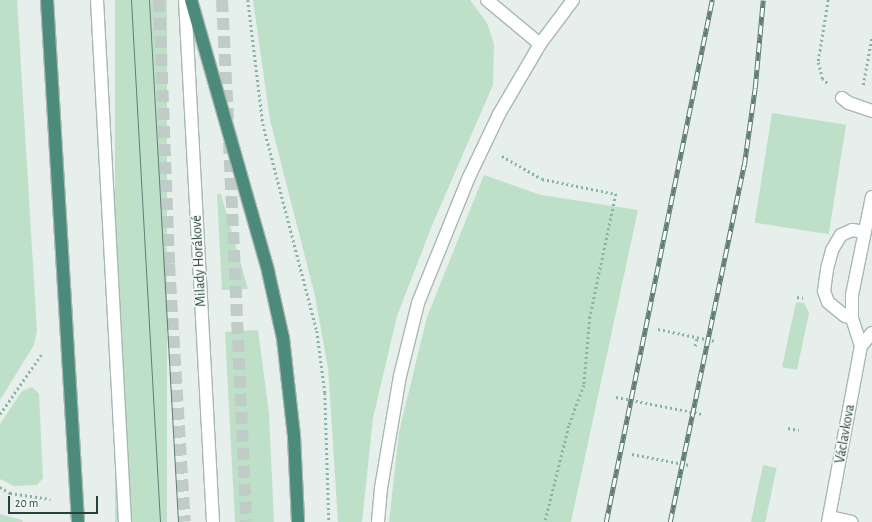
<!DOCTYPE html>
<html>
<head>
<meta charset="utf-8">
<style>
	body { margin:0 }
	#map { position:relative; width:872px; height:522px; overflow:hidden; background:#e6efeb; font-family:"Alegreya Sans",sans-serif }
	div>[style] { position:absolute }
	.green>* { inset:0; background:#bfe0c8; transform-origin:0 0 }
	.trunk-tunnel>* { height:12px; margin-top:-6px; transform-origin:0; background:repeating-linear-gradient(90deg,#bfccc8 0 12px,transparent 0 18px) }
	.path>* { height:2.5px; margin-top:-1.25px; transform-origin:0; background:repeating-linear-gradient(90deg,#86b3a5 0 2px,transparent 0 5px) }
	.roads { filter:drop-shadow(1px 0 #a8b8b2) drop-shadow(-1px 0 #a8b8b2) drop-shadow(0 1px #a8b8b2) drop-shadow(0 -1px #a8b8b2) }
	.service>* { height:12px; margin:-6px; padding:0 6px; transform-origin:6px; border-radius:6px; background:#fff }
	.minor>* { height:12px; margin:-6px; padding:0 6px; transform-origin:6px; border-radius:6px; background:#fff }
	.secondary>* { height:12px; margin:-6px; padding:0 6px; transform-origin:6px; border-radius:6px; background:#fff }
	.trunk>* { height:12px; margin:-6px; padding:0 6px; transform-origin:6px; border-radius:6px; background:#4c8a7c }
	.tram>* { height:1px; margin:-0.5px; padding:0 0.5px; transform-origin:0.5px; border-radius:0.5px; background:#5f7d75 }
	.rail>* { height:4.5px; margin-top:-2.25px; transform-origin:0; background:repeating-linear-gradient(90deg,#f7fbf9 0 9px,#5f7d75 0 18px); box-sizing:border-box; border-block:1px solid #5f7d75 }
	span { translate:-50% -50%; white-space:nowrap; text-align:center; line-height:1.15; -webkit-text-stroke:3px #f7fbf9; paint-order:stroke }
	.street-label { font-size:14px; color:#24423a }
	.scale { position:absolute; left:8px; top:496px; width:90px; height:18px; box-sizing:border-box; border:2px solid #24423a; border-top:0; padding-left:5px; font-size:12px; line-height:14px; white-space:nowrap; color:#24423a; -webkit-text-stroke:3px #f7fbf9; paint-order:stroke }
</style>
</head>
<body>
<div id="map">
	<div class="green">
		<i style="clip-path:polygon(0 0,17px 0,37px 331px,34px 345px,0 400px)"></i>
		<i style="left:115px;top:0;width:52px;height:523px"></i>
		<i style="clip-path:polygon(253px 0,470px 0,487px 23px,494px 44px,493px 85px,433px 223px,397px 316px,373px 418px,362px 522px,338px 522px,328px 368px,315px 296px,270px 120px)"></i>
		<i style="left:772px;top:113px;width:75px;height:111px;rotate:9deg"></i>
		<i style="clip-path:polygon(484px 175px,541px 195px,638px 210px,571px 522px,389px 522px,399px 432px,427px 317px)"></i>
		<i style="clip-path:polygon(217px 194px,221px 194px,248px 289px,222px 290px)"></i>
		<i style="clip-path:polygon(796px 302px,804px 303px,809px 313px,797px 370px,782px 367px)"></i>
		<i style="clip-path:polygon(258px 330px,269px 413px,274px 522px,235px 522px,225px 332px)"></i>
		<i style="clip-path:polygon(32px 387px,39px 394px,43px 478px,37px 485px,14px 486px,0 479px,0 424px,22px 391px)"></i>
		<i style="left:763px;top:465px;width:14px;height:58px;rotate:12deg"></i>
		<i style="clip-path:polygon(0 514px,22px 520px,23px 522px,0 522px)"></i>
	</div>
	<div class="trunk-tunnel">
		<i style="left:159px;top:0;width:264px;rotate:87.8deg"></i>
		<i style="left:169px;top:264px;width:258px;rotate:86.5deg"></i>
		<i style="left:222px;top:0;width:119px;rotate:87.1deg"></i>
		<i style="left:229px;top:142px;width:380px;rotate:87.4deg"></i>
	</div>
	<div class="path">
		<i style="left:248px;top:0;width:125px;rotate:83.1deg"></i>
		<i style="left:263px;top:124px;width:214px;rotate:75.4deg"></i>
		<i style="left:317px;top:331px;width:63px;rotate:82.6deg"></i>
		<i style="left:325px;top:393px;width:129px;rotate:88.2deg"></i>
		<i style="left:827px;top:83px;width:6px;rotate:-141deg"></i>
		<i style="left:822px;top:79px;width:18px;rotate:-103deg"></i>
		<i style="left:818px;top:61px;width:62px;rotate:-80.7deg"></i>
		<i style="left:863px;top:85px;width:50px;rotate:-79.6deg"></i>
		<i style="left:502px;top:156px;width:46px;rotate:29.9deg"></i>
		<i style="left:542px;top:179px;width:76px;rotate:11.5deg"></i>
		<i style="left:616px;top:194px;width:126px;rotate:101.9deg"></i>
		<i style="left:590px;top:317px;width:68px;rotate:95deg"></i>
		<i style="left:584px;top:385px;width:44px;rotate:110.1deg"></i>
		<i style="left:569px;top:426px;width:99px;rotate:104deg"></i>
		<i style="left:797px;top:297px;width:6px;rotate:9deg"></i>
		<i style="left:658px;top:329px;width:58px;rotate:11.9deg"></i>
		<i style="left:695px;top:346px;width:9px;rotate:-77deg"></i>
		<i style="left:616px;top:397px;width:89px;rotate:11.1deg"></i>
		<i style="left:0;top:414px;width:75px;rotate:-55.3deg"></i>
		<i style="left:788px;top:428px;width:11px;rotate:10deg"></i>
		<i style="left:632px;top:454px;width:58px;rotate:10.9deg"></i>
		<i style="left:0;top:487px;width:12px;rotate:31deg"></i>
		<i style="left:10px;top:493px;width:41px;rotate:8.3deg"></i>
	</div>
	<div class="roads">
		<div class="service">
			<i style="left:487px;top:0;width:69px;rotate:39.7deg"></i>
			<i style="left:540px;top:44px;width:55px;rotate:-53.1deg"></i>
			<i style="left:842px;top:98px;width:9px;rotate:36deg"></i>
			<i style="left:849px;top:103px;width:24px;rotate:19deg"></i>
			<i style="left:852px;top:318px;width:7px;rotate:-164deg"></i>
			<i style="left:845px;top:316px;width:22px;rotate:-141deg"></i>
			<i style="left:828px;top:302px;width:12px;rotate:-110deg"></i>
			<i style="left:824px;top:291px;width:22px;rotate:-82deg"></i>
			<i style="left:827px;top:269px;width:20px;rotate:-75deg"></i>
			<i style="left:832px;top:250px;width:17px;rotate:-59deg"></i>
			<i style="left:841px;top:235px;width:12px;rotate:-24deg"></i>
			<i style="left:852px;top:230px;width:13px;rotate:9deg"></i>
			<i style="left:378px;top:522px;width:34px;rotate:-85deg"></i>
			<i style="left:381px;top:488px;width:114px;rotate:-80.4deg"></i>
			<i style="left:400px;top:376px;width:75px;rotate:-76.1deg"></i>
			<i style="left:418px;top:303px;width:136px;rotate:-68deg"></i>
			<i style="left:469px;top:177px;width:70px;rotate:-64.5deg"></i>
			<i style="left:499px;top:114px;width:81px;rotate:-59.6deg"></i>
		</div>
		<div class="minor">
			<i style="left:861px;top:346px;width:17px;rotate:-50deg"></i>
			<i style="left:830px;top:517px;width:22px;rotate:13deg"></i>
			<i style="left:828px;top:522px;width:179px;rotate:-79.4deg"></i>
			<i style="left:861px;top:346px;width:29px;rotate:-108deg"></i>
			<i style="left:852px;top:318px;width:23px;rotate:-90deg"></i>
			<i style="left:852px;top:295px;width:100px;rotate:-78.5deg"></i>
		</div>
		<div class="secondary">
			<i style="left:97px;top:0;width:523px;rotate:86.93deg"></i>
			<i style="left:185px;top:0;width:523px;rotate:86.93deg"></i>
		</div>
		<div class="trunk">
			<i style="left:47px;top:0;width:523px;rotate:86.6deg"></i>
			<i style="left:191px;top:0;width:282px;rotate:74.1deg"></i>
			<i style="left:268px;top:271px;width:69px;rotate:77.4deg"></i>
			<i style="left:283px;top:338px;width:99px;rotate:83.6deg"></i>
			<i style="left:294px;top:436px;width:86px;rotate:87.3deg"></i>
		</div>
	</div>
	<div class="tram">
		<i style="left:131px;top:0;width:523px;rotate:86.82deg"></i>
		<i style="left:149px;top:0;width:523px;rotate:86.82deg"></i>
	</div>
	<div class="rail">
		<i style="left:606px;top:522px;width:533px;rotate:-78.52deg"></i>
		<i style="left:670px;top:522px;width:364px;rotate:-78.3deg"></i>
		<i style="left:744px;top:166px;width:79px;rotate:-82deg"></i>
		<i style="left:755px;top:88px;width:88px;rotate:-84.8deg"></i>
	</div>
	<div class="street-label">
		<span style="left:199px;top:261px;rotate:-93deg">Milady Horákové</span>
		<span style="left:845px;top:434px;rotate:-80deg">Václavkova</span>
	</div>
	<div class="scale">20 m</div>
</div>
</body>
</html>
